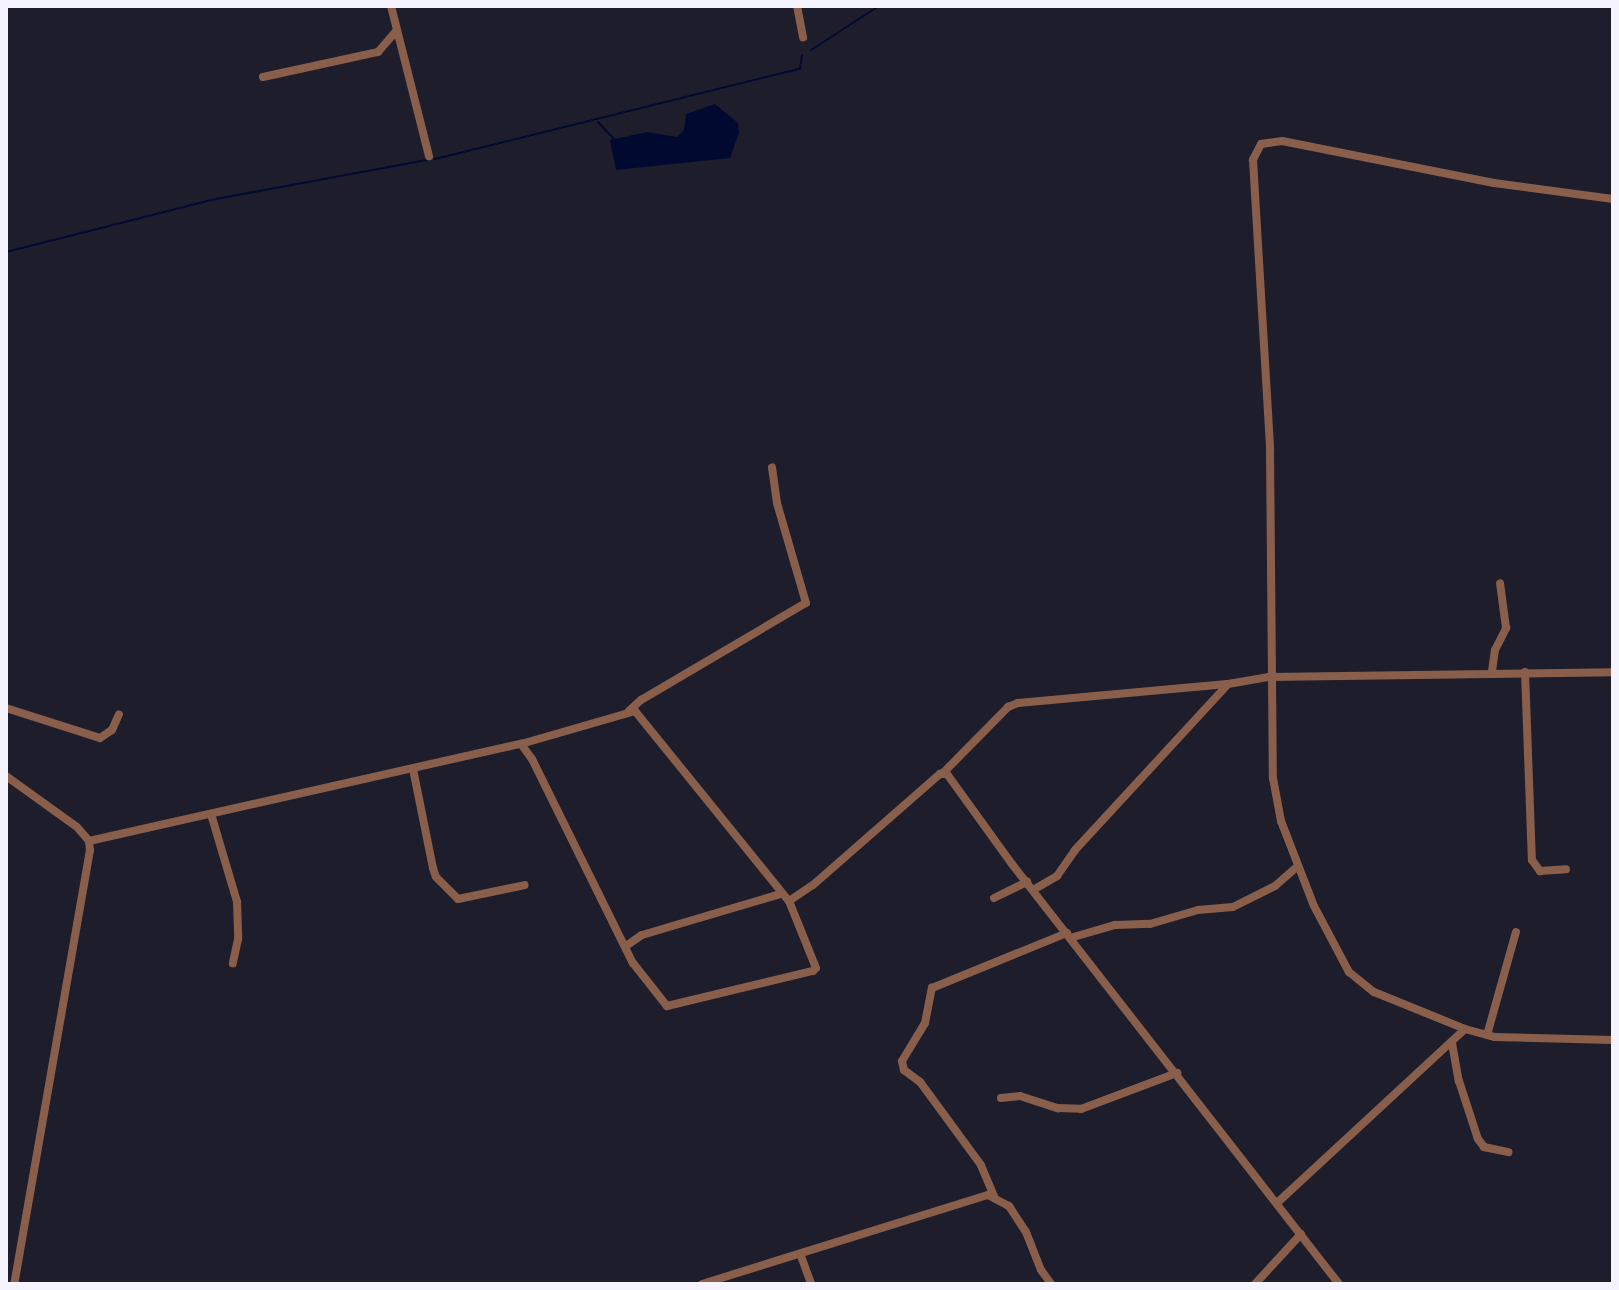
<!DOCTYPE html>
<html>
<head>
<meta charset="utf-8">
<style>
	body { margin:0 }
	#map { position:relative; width:1619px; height:1290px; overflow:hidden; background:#1e1d2b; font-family:Manrope,sans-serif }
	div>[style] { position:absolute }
	.water>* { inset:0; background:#000a30 }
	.stream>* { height:2px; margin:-1px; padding:0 1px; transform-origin:1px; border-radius:1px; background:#000a30 }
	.minor>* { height:8px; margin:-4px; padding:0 4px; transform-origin:4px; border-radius:4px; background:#895f4b }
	span { translate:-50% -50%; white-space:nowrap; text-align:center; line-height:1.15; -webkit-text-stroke:7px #151321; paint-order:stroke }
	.frame { position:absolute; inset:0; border:8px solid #f4f3fe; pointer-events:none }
</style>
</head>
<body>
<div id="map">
	<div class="water">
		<i style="clip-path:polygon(715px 104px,738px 123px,739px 133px,730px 158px,616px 170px,610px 140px,647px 132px,677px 137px,684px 130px,686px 114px)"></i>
	</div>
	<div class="stream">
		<i style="left:811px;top:50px;width:81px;rotate:-32.9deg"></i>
		<i style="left:598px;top:122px;width:25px;rotate:47deg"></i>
		<i style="left:435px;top:159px;width:376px;rotate:-13.9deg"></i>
		<i style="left:800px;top:69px;width:14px;rotate:-82deg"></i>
		<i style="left:6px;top:252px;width:217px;rotate:-14.2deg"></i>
		<i style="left:216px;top:199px;width:214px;rotate:-10.5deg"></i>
	</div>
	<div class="minor">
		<i style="left:391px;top:6px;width:155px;rotate:75.8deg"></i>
		<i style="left:797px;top:6px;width:32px;rotate:79deg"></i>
		<i style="left:263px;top:77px;width:118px;rotate:-12.3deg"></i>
		<i style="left:378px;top:52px;width:28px;rotate:-49deg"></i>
		<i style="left:1613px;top:199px;width:120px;rotate:-172.3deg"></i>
		<i style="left:1494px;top:183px;width:216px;rotate:-168.8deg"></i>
		<i style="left:1282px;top:141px;width:21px;rotate:172deg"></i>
		<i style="left:1261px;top:144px;width:18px;rotate:117deg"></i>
		<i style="left:1253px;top:160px;width:290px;rotate:86.6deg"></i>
		<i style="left:1270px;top:450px;width:328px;rotate:89.5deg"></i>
		<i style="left:1273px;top:778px;width:44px;rotate:79.5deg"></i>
		<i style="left:1281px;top:821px;width:91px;rotate:68.8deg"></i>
		<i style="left:1314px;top:906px;width:75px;rotate:62.1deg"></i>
		<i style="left:1349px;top:972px;width:32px;rotate:39deg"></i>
		<i style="left:1374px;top:992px;width:98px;rotate:22.1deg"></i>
		<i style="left:1465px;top:1029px;width:31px;rotate:15deg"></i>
		<i style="left:1495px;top:1037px;width:118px;rotate:1.5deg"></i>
		<i style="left:1492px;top:671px;width:21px;rotate:-82deg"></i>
		<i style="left:1495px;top:650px;width:25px;rotate:-63deg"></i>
		<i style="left:1506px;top:628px;width:45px;rotate:-97.6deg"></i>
		<i style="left:1525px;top:672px;width:188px;rotate:87.9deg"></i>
		<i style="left:1532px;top:860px;width:14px;rotate:54deg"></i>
		<i style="left:1540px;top:871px;width:26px;rotate:-4deg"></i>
		<i style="left:6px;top:708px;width:99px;rotate:17.7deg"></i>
		<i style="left:100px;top:738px;width:14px;rotate:-34deg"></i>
		<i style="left:112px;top:730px;width:17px;rotate:-66deg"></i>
		<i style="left:629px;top:711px;width:16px;rotate:-43deg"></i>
		<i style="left:641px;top:700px;width:191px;rotate:-30.5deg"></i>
		<i style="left:806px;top:603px;width:104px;rotate:-106.2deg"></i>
		<i style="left:777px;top:503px;width:36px;rotate:-98deg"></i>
		<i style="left:521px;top:744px;width:19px;rotate:54deg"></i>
		<i style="left:532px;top:759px;width:228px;rotate:63.7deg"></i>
		<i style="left:633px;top:963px;width:55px;rotate:51.7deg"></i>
		<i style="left:667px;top:1006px;width:150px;rotate:-13.5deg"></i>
		<i style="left:813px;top:971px;width:4px;rotate:-45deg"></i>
		<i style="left:816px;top:968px;width:72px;rotate:-111.9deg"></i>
		<i style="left:413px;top:769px;width:101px;rotate:78.6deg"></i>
		<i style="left:433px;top:868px;width:9px;rotate:72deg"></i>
		<i style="left:436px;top:877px;width:31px;rotate:45deg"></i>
		<i style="left:458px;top:899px;width:68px;rotate:-11.8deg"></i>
		<i style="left:943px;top:773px;width:93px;rotate:-45.4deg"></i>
		<i style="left:1008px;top:707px;width:11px;rotate:-22deg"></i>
		<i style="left:1018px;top:703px;width:210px;rotate:-5.2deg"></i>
		<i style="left:6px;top:776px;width:87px;rotate:35.7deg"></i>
		<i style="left:77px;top:827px;width:18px;rotate:49deg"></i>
		<i style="left:89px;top:841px;width:9px;rotate:84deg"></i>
		<i style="left:90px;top:850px;width:441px;rotate:99.9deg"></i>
		<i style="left:211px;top:814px;width:92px;rotate:73.5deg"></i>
		<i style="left:237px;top:902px;width:37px;rotate:88deg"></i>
		<i style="left:238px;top:939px;width:25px;rotate:102deg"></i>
		<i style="left:89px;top:841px;width:443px;rotate:-12.7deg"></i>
		<i style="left:521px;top:744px;width:119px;rotate:-16.1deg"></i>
		<i style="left:635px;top:711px;width:245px;rotate:51deg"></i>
		<i style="left:789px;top:901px;width:29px;rotate:-34deg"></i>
		<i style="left:813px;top:885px;width:169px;rotate:-41.2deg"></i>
		<i style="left:940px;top:774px;width:7px"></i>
		<i style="left:947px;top:774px;width:111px;rotate:54.2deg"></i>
		<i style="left:1012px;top:864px;width:532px;rotate:52.1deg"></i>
		<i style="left:1033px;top:890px;width:28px;rotate:-30deg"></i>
		<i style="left:1057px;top:876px;width:32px;rotate:-55deg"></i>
		<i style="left:1075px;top:850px;width:226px;rotate:-47.3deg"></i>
		<i style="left:1228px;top:684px;width:42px;rotate:-9.7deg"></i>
		<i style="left:1269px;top:677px;width:344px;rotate:-0.8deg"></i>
		<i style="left:994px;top:898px;width:37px;rotate:-26deg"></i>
		<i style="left:1070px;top:938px;width:47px;rotate:-16.1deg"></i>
		<i style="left:1115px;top:925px;width:35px;rotate:-2deg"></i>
		<i style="left:1150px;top:924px;width:50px;rotate:-16.3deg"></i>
		<i style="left:1198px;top:910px;width:35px;rotate:-5deg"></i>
		<i style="left:1233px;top:907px;width:47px;rotate:-26.6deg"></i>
		<i style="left:1275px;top:886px;width:30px;rotate:-41deg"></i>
		<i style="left:626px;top:946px;width:19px;rotate:-35deg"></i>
		<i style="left:642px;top:935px;width:144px;rotate:-16.5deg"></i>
		<i style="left:1487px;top:1035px;width:107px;rotate:-74.3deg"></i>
		<i style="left:1452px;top:1043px;width:39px;rotate:80deg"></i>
		<i style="left:1459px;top:1081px;width:61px;rotate:71.9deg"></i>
		<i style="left:1478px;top:1139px;width:10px;rotate:53deg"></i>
		<i style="left:1484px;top:1147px;width:25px;rotate:12deg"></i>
		<i style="left:1001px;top:1098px;width:19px;rotate:-6deg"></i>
		<i style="left:1020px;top:1096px;width:40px;rotate:18deg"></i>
		<i style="left:1058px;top:1108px;width:23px;rotate:2deg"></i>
		<i style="left:1081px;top:1109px;width:103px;rotate:-20.6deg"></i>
		<i style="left:994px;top:1196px;width:34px;rotate:-113deg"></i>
		<i style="left:981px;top:1165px;width:103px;rotate:-126.3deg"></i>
		<i style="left:920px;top:1082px;width:20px;rotate:-143deg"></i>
		<i style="left:904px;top:1070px;width:9px;rotate:-103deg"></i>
		<i style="left:902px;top:1061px;width:44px;rotate:-58.8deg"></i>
		<i style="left:925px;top:1023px;width:36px;rotate:-79deg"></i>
		<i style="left:932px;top:988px;width:146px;rotate:-22.2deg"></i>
		<i style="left:1277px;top:1203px;width:256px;rotate:-42.8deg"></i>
		<i style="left:801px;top:1256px;width:30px;rotate:70deg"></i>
		<i style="left:702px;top:1284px;width:300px;rotate:-17.3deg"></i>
		<i style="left:988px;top:1195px;width:24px;rotate:28deg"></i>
		<i style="left:1009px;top:1206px;width:31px;rotate:57deg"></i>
		<i style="left:1026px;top:1232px;width:41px;rotate:68.5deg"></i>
		<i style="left:1041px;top:1270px;width:17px;rotate:54deg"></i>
		<i style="left:1255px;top:1284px;width:68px;rotate:-47.4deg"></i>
	</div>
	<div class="frame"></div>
</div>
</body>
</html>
